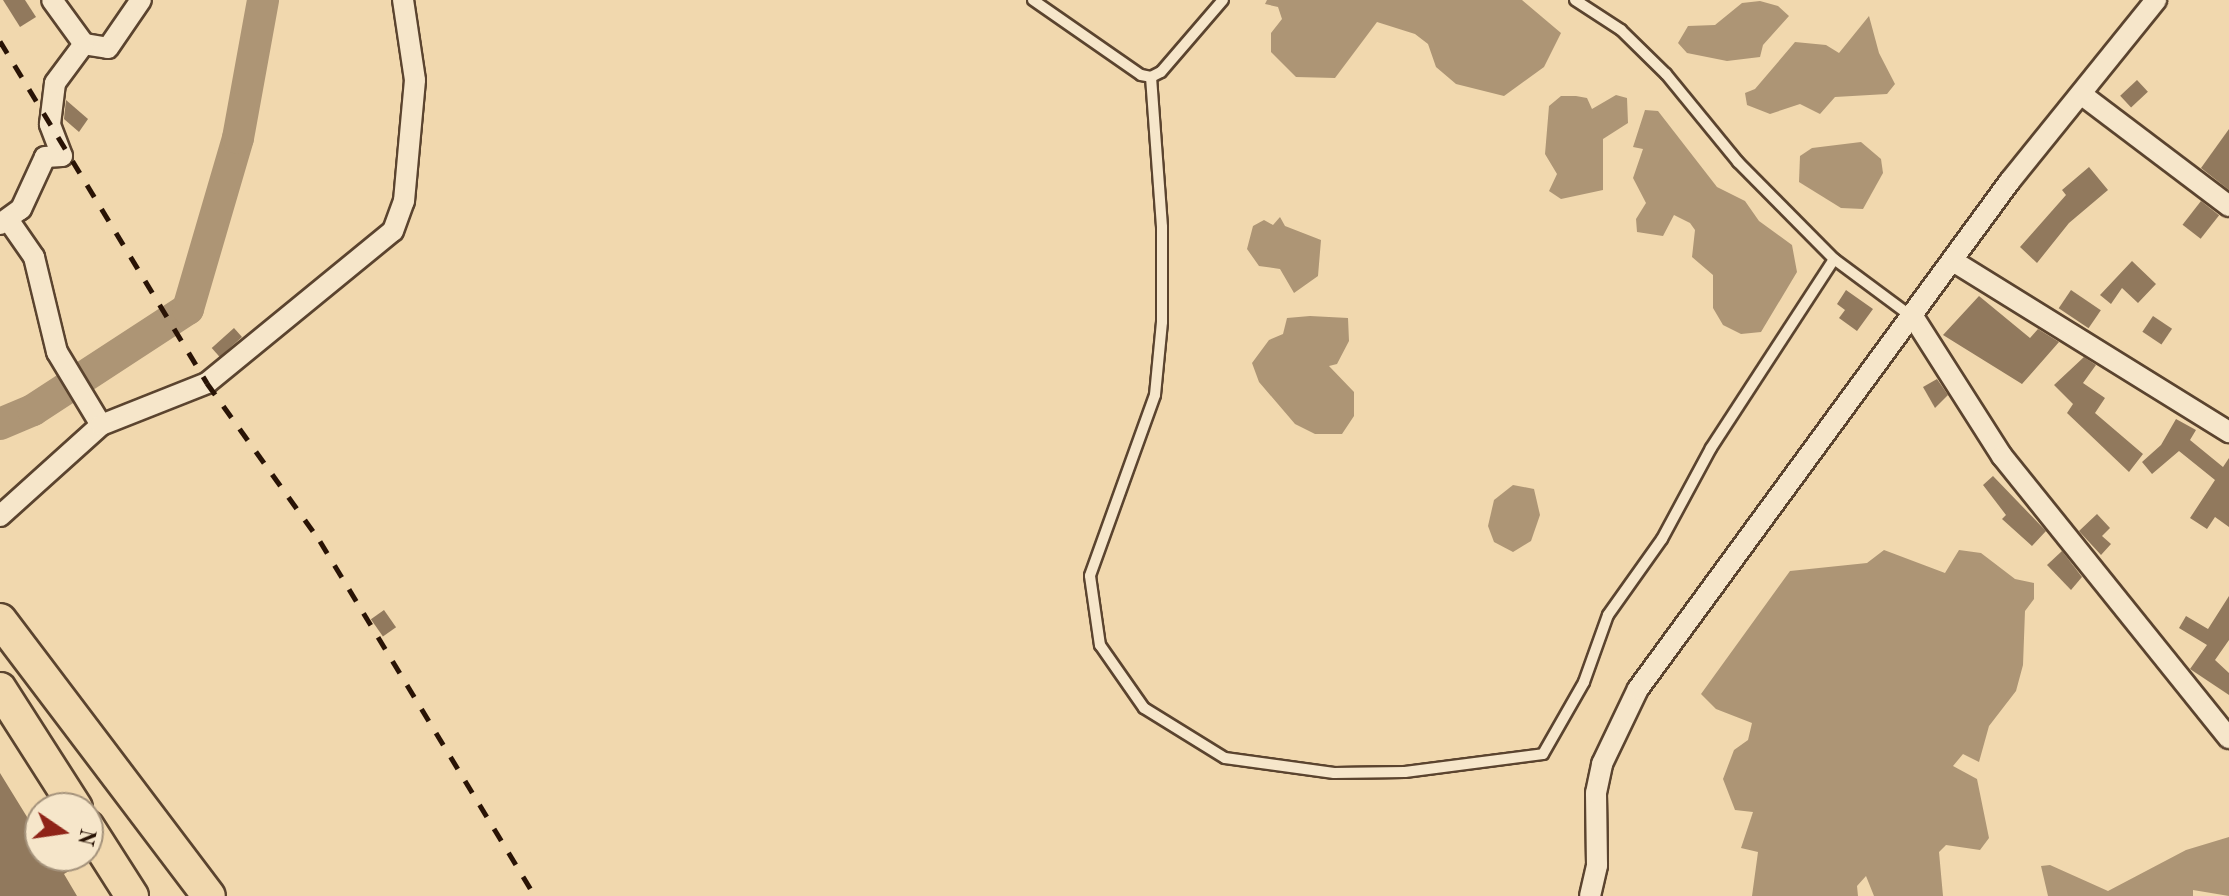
<!DOCTYPE html>
<html>
<head>
<meta charset="utf-8">
<style>
	body { margin:0 }
	#map { position:relative; width:2229px; height:896px; overflow:hidden; background:#f1d8ae; font-family:"Old Standard TT",serif }
	div>[style] { position:absolute }
	.water>* { inset:0; background:#ad9575 }
	.river>* { height:32px; margin:-16px; padding:0 16px; transform-origin:16px; border-radius:16px; background:#ad9575 }
	.building>* { inset:0; background:#91795d; transform-origin:0 0 }
	.roads { filter:drop-shadow(2px 0 #5b442f) drop-shadow(-2px 0 #5b442f) drop-shadow(0 2px #5b442f) drop-shadow(0 -2px #5b442f) }
	.lane>* { height:10px; margin:-5px; padding:0 5px; transform-origin:5px; border-radius:5px; background:#f6e6ca }
	.street>* { height:20px; margin:-10px; padding:0 10px; transform-origin:10px; border-radius:10px; background:#f6e6ca }
	.primary>* { height:32px; margin:-16px; padding:0 16px; transform-origin:16px; border-radius:16px; background:#f1d8ae }
	.rail>* { height:5px; margin-top:-2.5px; transform-origin:0; background:repeating-linear-gradient(90deg,#291305 0 14px,transparent 0 28px) }
	span { translate:-50% -50%; white-space:nowrap; text-align:center; line-height:1.15; -webkit-text-stroke:6px #f6e6ca; paint-order:stroke }
	.north { position:absolute; left:24px; top:792px; width:80px; height:80px; box-sizing:border-box; background:#f6e6ca; border:2px solid #a4927b; border-radius:50%; rotate:103deg; font-size:22px; font-weight:700; line-height:32px; text-align:center; color:#291305 }
	.north::after { content:''; display:block; margin:auto; width:28px; height:36px; background:#8f2418; clip-path:polygon(50% 0,100% 100%,50% 72%,0 100%) }
</style>
</head>
<body>
<div id="map">
	<div class="water">
		<i style="clip-path:polygon(1267px 0,1522px 0,1561px 33px,1544px 67px,1504px 96px,1456px 84px,1436px 67px,1428px 44px,1415px 34px,1377px 22px,1335px 78px,1296px 77px,1271px 52px,1271px 33px,1282px 19px,1278px 7px,1265px 4px)"></i>
		<i style="clip-path:polygon(1760px 1px,1778px 6px,1789px 16px,1763px 45px,1760px 57px,1727px 61px,1687px 53px,1678px 43px,1688px 26px,1715px 25px,1742px 3px)"></i>
		<i style="clip-path:polygon(1869px 16px,1879px 53px,1895px 84px,1887px 94px,1835px 97px,1820px 114px,1800px 104px,1770px 114px,1747px 105px,1745px 93px,1755px 89px,1795px 42px,1826px 45px,1839px 53px)"></i>
		<i style="clip-path:polygon(1616px 95px,1627px 98px,1628px 123px,1603px 139px,1603px 190px,1561px 199px,1549px 191px,1557px 174px,1545px 154px,1549px 106px,1561px 96px,1576px 96px,1587px 98px,1592px 109px)"></i>
		<i style="clip-path:polygon(1645px 110px,1658px 111px,1717px 187px,1745px 201px,1759px 221px,1792px 245px,1797px 272px,1761px 332px,1741px 334px,1723px 325px,1713px 308px,1713px 275px,1692px 257px,1695px 230px,1690px 223px,1674px 215px,1663px 236px,1637px 232px,1636px 219px,1646px 203px,1633px 178px,1643px 149px,1633px 147px)"></i>
		<i style="clip-path:polygon(1861px 142px,1881px 159px,1883px 173px,1863px 209px,1841px 208px,1799px 182px,1800px 156px,1812px 148px)"></i>
		<i style="clip-path:polygon(1280px 217px,1285px 226px,1321px 240px,1318px 276px,1294px 293px,1280px 269px,1259px 266px,1247px 249px,1253px 226px,1264px 220px,1273px 225px)"></i>
		<i style="clip-path:polygon(1310px 316px,1348px 318px,1349px 341px,1337px 364px,1329px 366px,1354px 392px,1354px 416px,1342px 434px,1315px 434px,1295px 424px,1259px 382px,1252px 363px,1269px 340px,1283px 334px,1287px 318px)"></i>
		<i style="clip-path:polygon(1513px 485px,1534px 489px,1540px 515px,1531px 541px,1513px 552px,1494px 542px,1488px 526px,1494px 500px)"></i>
		<i style="clip-path:polygon(1884px 550px,1945px 573px,1959px 550px,1981px 553px,2015px 579px,2034px 583px,2034px 599px,2025px 611px,2023px 665px,2016px 691px,1989px 726px,1979px 762px,1963px 754px,1953px 766px,1977px 779px,1989px 838px,1980px 850px,1946px 845px,1939px 852px,1943px 896px,1874px 896px,1866px 876px,1857px 886px,1858px 896px,1752px 896px,1758px 852px,1741px 848px,1753px 812px,1735px 810px,1723px 779px,1734px 750px,1748px 740px,1752px 723px,1716px 709px,1701px 694px,1790px 571px,1867px 563px)"></i>
		<i style="clip-path:polygon(2229px 837px,2229px 896px,2193px 890px,2193px 896px,2048px 896px,2041px 866px,2050px 865px,2108px 891px,2186px 850px)"></i>
	</div>
	<div class="river">
		<i style="left:0;top:424px;width:36px;rotate:-23deg"></i>
		<i style="left:33px;top:410px;width:185px;rotate:-33.1deg"></i>
		<i style="left:188px;top:309px;width:178px;rotate:-73.7deg"></i>
		<i style="left:238px;top:138px;width:140px;rotate:-79.7deg"></i>
	</div>
	<div class="building">
		<i style="clip-path:polygon(3px 0,25px 0,36px 17px,20px 27px)"></i>
		<i style="left:2137px;top:80px;width:16px;height:23px;rotate:47deg"></i>
		<i style="clip-path:polygon(66px 100px,88px 119px,79px 132px,64px 119px)"></i>
		<i style="clip-path:polygon(2229px 129px,2229px 190px,2201px 168px)"></i>
		<i style="clip-path:polygon(2089px 167px,2108px 190px,2069px 223px,2037px 263px,2020px 247px,2066px 195px,2062px 190px)"></i>
		<i style="left:2201px;top:201px;width:23px;height:30px;rotate:38deg"></i>
		<i style="clip-path:polygon(2132px 261px,2156px 284px,2138px 303px,2122px 288px,2111px 304px,2100px 295px)"></i>
		<i style="clip-path:polygon(1846px 290px,1873px 309px,1857px 331px,1839px 318px,1845px 310px,1837px 304px)"></i>
		<i style="left:2071px;top:290px;width:36px;height:22px;rotate:34deg"></i>
		<i style="clip-path:polygon(1979px 296px,2030px 338px,2038px 329px,2059px 342px,2022px 384px,1943px 335px)"></i>
		<i style="left:2153px;top:316px;width:23px;height:19px;rotate:34deg"></i>
		<i style="left:234px;top:328px;width:12px;height:30px;rotate:48deg"></i>
		<i style="clip-path:polygon(2084px 357px,2096px 365px,2083px 383px,2105px 398px,2095px 413px,2143px 454px,2129px 472px,2067px 413px,2073px 404px,2054px 385px)"></i>
		<i style="clip-path:polygon(1937px 379px,1948px 395px,1935px 408px,1923px 387px)"></i>
		<i style="clip-path:polygon(2176px 419px,2196px 430px,2190px 440px,2223px 467px,2229px 458px,2229px 527px,2215px 517px,2207px 529px,2190px 518px,2215px 480px,2179px 451px,2152px 474px,2142px 462px,2161px 445px)"></i>
		<i style="clip-path:polygon(1993px 476px,2046px 531px,2032px 546px,2002px 519px,2006px 515px,1983px 485px)"></i>
		<i style="clip-path:polygon(2097px 514px,2110px 528px,2102px 536px,2111px 544px,2101px 555px,2079px 531px)"></i>
		<i style="clip-path:polygon(2062px 551px,2082px 577px,2071px 590px,2047px 565px)"></i>
		<i style="clip-path:polygon(2229px 596px,2229px 640px,2215px 660px,2229px 673px,2229px 695px,2190px 669px,2207px 645px,2179px 628px,2186px 616px,2208px 629px)"></i>
		<i style="left:384px;top:610px;width:21px;height:16px;rotate:55deg"></i>
		<i style="clip-path:polygon(0 773px,32px 825px,40px 820px,40px 856px,72px 856px,77px 866px,64px 874px,77px 896px,0 896px)"></i>
	</div>
	<div class="roads">
		<div class="lane">
			<i style="left:1033px;top:0;width:131px;rotate:34.8deg"></i>
			<i style="left:1141px;top:75px;width:10px;rotate:11deg"></i>
			<i style="left:1151px;top:77px;width:11px;rotate:-27deg"></i>
			<i style="left:1161px;top:72px;width:95px;rotate:-49.3deg"></i>
			<i style="left:1575px;top:0;width:55px;rotate:33.1deg"></i>
			<i style="left:1621px;top:30px;width:63px;rotate:44.4deg"></i>
			<i style="left:1666px;top:74px;width:114px;rotate:50.7deg"></i>
			<i style="left:1738px;top:162px;width:136px;rotate:45.3deg"></i>
			<i style="left:1834px;top:259px;width:97px;rotate:36.6deg"></i>
			<i style="left:1151px;top:77px;width:150px;rotate:85.8deg"></i>
			<i style="left:1162px;top:227px;width:95px;rotate:90deg"></i>
			<i style="left:1162px;top:322px;width:73px;rotate:95.5deg"></i>
			<i style="left:1155px;top:395px;width:192px;rotate:109.8deg"></i>
			<i style="left:1090px;top:576px;width:70px;rotate:81.8deg"></i>
			<i style="left:1100px;top:645px;width:77px;rotate:55.1deg"></i>
			<i style="left:1144px;top:708px;width:95px;rotate:31.7deg"></i>
			<i style="left:1225px;top:758px;width:110px;rotate:7.8deg"></i>
			<i style="left:1334px;top:773px;width:71px;rotate:-0.8deg"></i>
			<i style="left:1405px;top:772px;width:139px;rotate:-7.4deg"></i>
			<i style="left:1543px;top:754px;width:83px;rotate:-60.3deg"></i>
			<i style="left:1584px;top:682px;width:71px;rotate:-70.3deg"></i>
			<i style="left:1608px;top:615px;width:93px;rotate:-54.6deg"></i>
			<i style="left:1662px;top:539px;width:103px;rotate:-61.7deg"></i>
			<i style="left:1711px;top:448px;width:225px;rotate:-56.9deg"></i>
		</div>
		<div class="street">
			<i style="left:84px;top:44px;width:24px;rotate:9deg"></i>
			<i style="left:108px;top:48px;width:58px;rotate:-55.5deg"></i>
			<i style="left:2081px;top:94px;width:186px;rotate:37.1deg"></i>
			<i style="left:9px;top:221px;width:44px;rotate:55.2deg"></i>
			<i style="left:34px;top:257px;width:98px;rotate:76.4deg"></i>
			<i style="left:57px;top:352px;width:85px;rotate:58.9deg"></i>
			<i style="left:0;top:224px;width:26px;rotate:-36deg"></i>
			<i style="left:21px;top:209px;width:57px;rotate:-65.2deg"></i>
			<i style="left:45px;top:157px;width:17px;rotate:-3deg"></i>
			<i style="left:62px;top:156px;width:34px;rotate:-111deg"></i>
			<i style="left:50px;top:124px;width:41px;rotate:-83deg"></i>
			<i style="left:55px;top:83px;width:49px;rotate:-53.4deg"></i>
			<i style="left:84px;top:44px;width:54px;rotate:-126deg"></i>
			<i style="left:1953px;top:261px;width:325px;rotate:31.8deg"></i>
			<i style="left:1914px;top:318px;width:164px;rotate:57.5deg"></i>
			<i style="left:2002px;top:456px;width:362px;rotate:51.2deg"></i>
			<i style="left:0;top:516px;width:136px;rotate:-42deg"></i>
			<i style="left:101px;top:425px;width:114px;rotate:-21.6deg"></i>
			<i style="left:207px;top:383px;width:240px;rotate:-39.3deg"></i>
			<i style="left:393px;top:231px;width:32px;rotate:-70deg"></i>
			<i style="left:404px;top:201px;width:121px;rotate:-84.8deg"></i>
			<i style="left:415px;top:80px;width:81px;rotate:-98.5deg"></i>
			<i style="left:1590px;top:896px;width:32px;rotate:-77deg"></i>
			<i style="left:1597px;top:865px;width:72px;rotate:-90.8deg"></i>
			<i style="left:1596px;top:793px;width:30px;rotate:-78deg"></i>
			<i style="left:1602px;top:764px;width:83px;rotate:-64.4deg"></i>
			<i style="left:1638px;top:689px;width:630px;rotate:-53.79deg"></i>
			<i style="left:2010px;top:181px;width:233px;rotate:-51.1deg"></i>
		</div>
		<div class="primary">
			<i style="left:0;top:620px;width:346px;rotate:52.9deg"></i>
			<i style="left:0;top:689px;width:141px;rotate:57.4deg"></i>
			<i style="left:88px;top:827px;width:82px;rotate:57.5deg"></i>
		</div>
	</div>
	<div class="rail">
		<i style="left:0;top:41px;width:400px;rotate:58.8deg"></i>
		<i style="left:207px;top:383px;width:194px;rotate:54.4deg"></i>
		<i style="left:320px;top:541px;width:415px;rotate:58.8deg"></i>
	</div>
	<div class="north">N</div>
</div>
</body>
</html>
